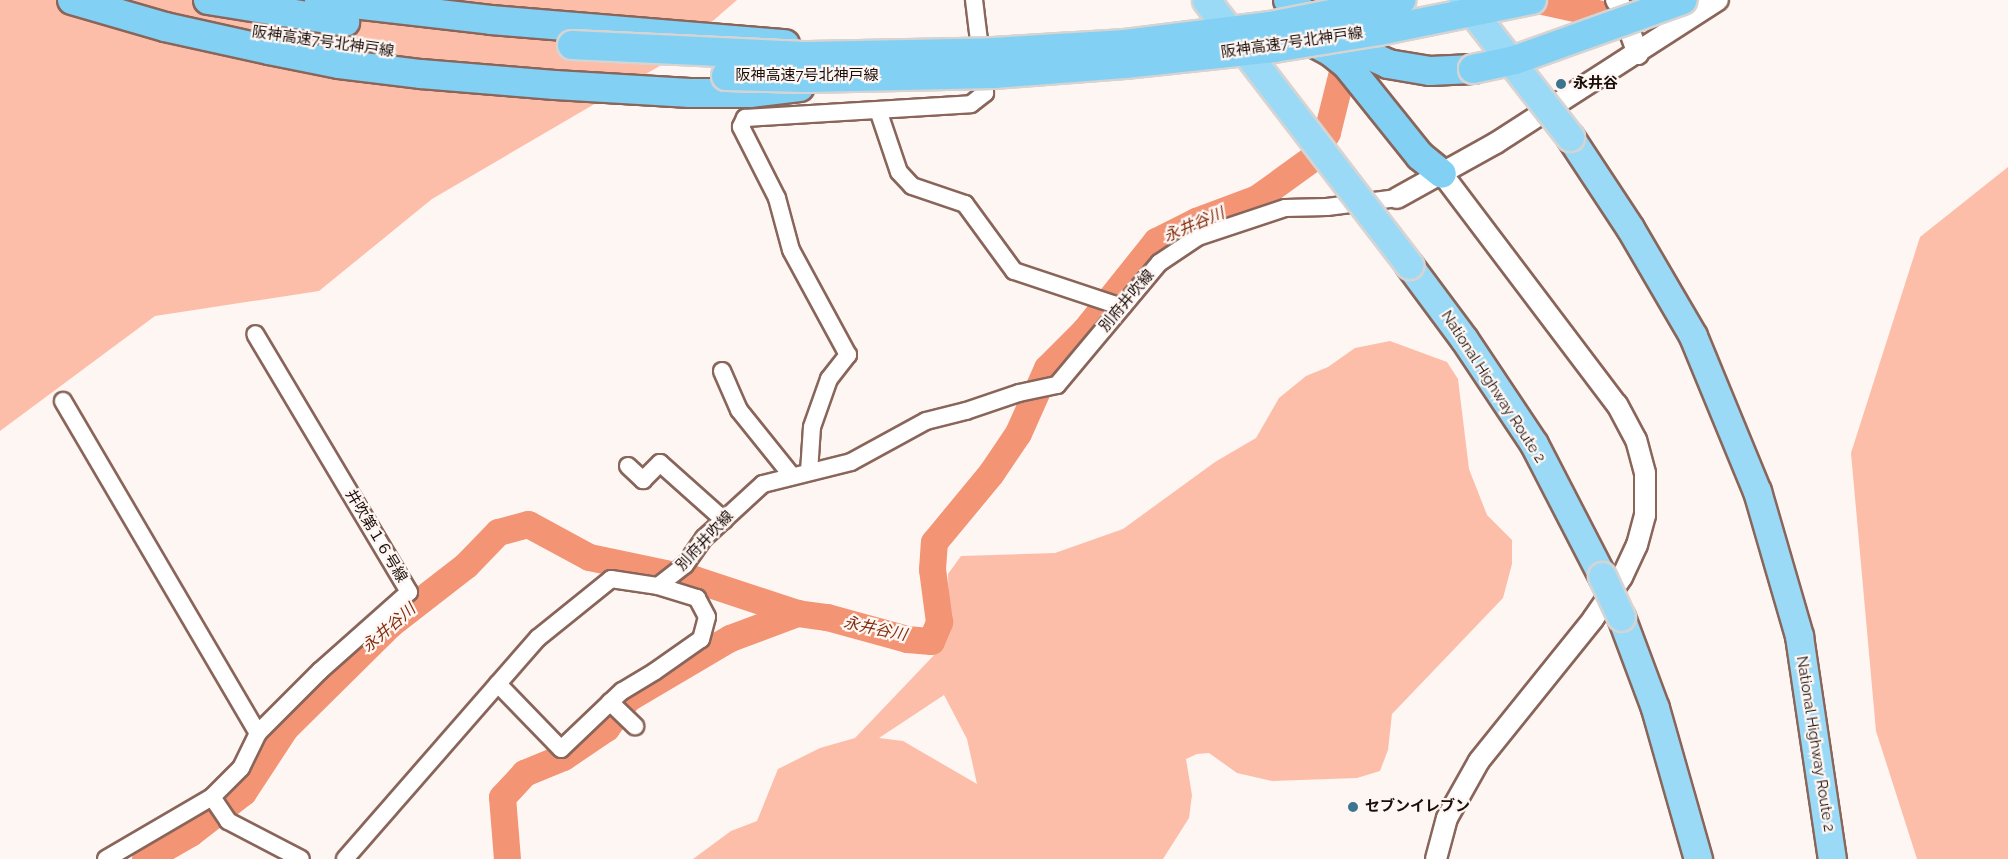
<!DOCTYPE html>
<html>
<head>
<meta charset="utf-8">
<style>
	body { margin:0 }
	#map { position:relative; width:2008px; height:859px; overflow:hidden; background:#fef6f3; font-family:Raleway,"Noto Sans JP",sans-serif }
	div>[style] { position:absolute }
	.green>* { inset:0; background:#fcbea9 }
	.river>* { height:27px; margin:-13.5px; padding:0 13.5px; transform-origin:13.5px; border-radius:13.5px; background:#f39474 }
	.roads { filter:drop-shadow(2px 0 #89655a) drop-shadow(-2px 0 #89655a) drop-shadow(0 2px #89655a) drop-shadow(0 -2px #89655a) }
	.minor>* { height:16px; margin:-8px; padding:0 8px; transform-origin:8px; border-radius:8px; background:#fff }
	.tertiary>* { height:20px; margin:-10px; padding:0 10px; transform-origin:10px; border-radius:10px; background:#fff }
	.trunk>* { height:27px; margin:-13.5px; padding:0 13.5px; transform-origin:13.5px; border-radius:13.5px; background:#9bdaf6 }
	.motorway>* { height:28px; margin:-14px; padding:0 14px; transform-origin:14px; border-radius:14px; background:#82d0f4 }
	.bridges { filter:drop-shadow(2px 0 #d6d4d3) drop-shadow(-2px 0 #d6d4d3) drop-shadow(0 2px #d6d4d3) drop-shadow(0 -2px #d6d4d3) }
	.trunk-bridge>* { height:27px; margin:-13.5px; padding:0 13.5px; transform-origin:13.5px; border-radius:13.5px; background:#9bdaf6 }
	.motorway-bridge>* { height:28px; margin:-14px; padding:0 14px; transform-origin:14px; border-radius:14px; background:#82d0f4 }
	.dots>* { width:16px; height:16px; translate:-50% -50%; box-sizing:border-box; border:3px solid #fef6f3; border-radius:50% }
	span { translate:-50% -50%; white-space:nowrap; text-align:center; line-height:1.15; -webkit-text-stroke:4.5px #fef6f3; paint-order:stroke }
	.street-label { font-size:15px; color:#1b0e09 }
	.poi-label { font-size:15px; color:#1b0e09; font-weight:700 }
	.left { translate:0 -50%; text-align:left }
	.water-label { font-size:16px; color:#832f0e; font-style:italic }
</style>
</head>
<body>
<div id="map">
	<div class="green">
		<i style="clip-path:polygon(0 0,737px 0,663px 64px,432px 199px,319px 291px,155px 316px,0 431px)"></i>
		<i style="clip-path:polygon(2008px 167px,2008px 859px,1917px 859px,1876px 731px,1851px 453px,1920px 237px)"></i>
		<i style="clip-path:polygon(evenodd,1390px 341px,1447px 362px,1458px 379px,1469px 469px,1487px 515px,1512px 540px,1512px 564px,1503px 598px,1392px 714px,1388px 750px,1380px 771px,1357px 778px,1272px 781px,1237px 773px,1209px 753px,1197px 754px,1186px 759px,1192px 795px,1189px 818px,1163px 859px,693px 859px,731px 831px,757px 821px,778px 769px,820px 748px,855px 738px,937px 652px,949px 609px,948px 574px,961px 556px,1055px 553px,1123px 529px,1215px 462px,1256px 438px,1279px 398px,1306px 376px,1328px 367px,1355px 348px,1390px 341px,944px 695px,967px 739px,977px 784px,903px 741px,879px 738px,944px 695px)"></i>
	</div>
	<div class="river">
		<i style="left:1538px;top:0;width:70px;rotate:12.4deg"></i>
		<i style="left:1606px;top:15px;width:34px;rotate:-21deg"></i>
		<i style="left:145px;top:859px;width:52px;rotate:-30deg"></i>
		<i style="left:190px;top:833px;width:67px;rotate:-37.7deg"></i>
		<i style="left:243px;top:792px;width:77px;rotate:-56.7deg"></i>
		<i style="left:285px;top:728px;width:148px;rotate:-44.7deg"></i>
		<i style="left:390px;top:624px;width:96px;rotate:-37.8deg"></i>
		<i style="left:466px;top:565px;width:46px;rotate:-45.9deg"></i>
		<i style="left:498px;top:532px;width:31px;rotate:-15deg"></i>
		<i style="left:528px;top:524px;width:69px;rotate:28.4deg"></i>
		<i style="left:589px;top:557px;width:107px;rotate:11.8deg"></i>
		<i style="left:694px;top:579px;width:108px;rotate:18.3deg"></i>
		<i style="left:797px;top:613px;width:30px;rotate:8deg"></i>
		<i style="left:827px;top:617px;width:83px;rotate:15.4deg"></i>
		<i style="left:907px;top:639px;width:24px;rotate:5deg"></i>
		<i style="left:931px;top:641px;width:21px;rotate:-67deg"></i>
		<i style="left:939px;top:622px;width:53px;rotate:-97.5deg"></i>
		<i style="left:932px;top:569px;width:27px;rotate:-86deg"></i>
		<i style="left:934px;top:542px;width:89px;rotate:-50.4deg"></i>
		<i style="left:991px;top:473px;width:48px;rotate:-56deg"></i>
		<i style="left:1018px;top:433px;width:71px;rotate:-66deg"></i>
		<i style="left:1047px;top:368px;width:54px;rotate:-45deg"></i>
		<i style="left:1085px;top:330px;width:114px;rotate:-51.4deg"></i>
		<i style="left:1156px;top:241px;width:45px;rotate:-26.6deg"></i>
		<i style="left:1196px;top:221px;width:65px;rotate:-20.7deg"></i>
		<i style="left:1257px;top:198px;width:67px;rotate:-35.8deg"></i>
		<i style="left:1311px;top:159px;width:31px;rotate:-59deg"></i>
		<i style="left:1327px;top:132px;width:91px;rotate:-76deg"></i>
		<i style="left:507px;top:859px;width:62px;rotate:-94.6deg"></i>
		<i style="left:502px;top:797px;width:33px;rotate:-47deg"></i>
		<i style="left:524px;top:773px;width:42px;rotate:-22.3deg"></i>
		<i style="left:563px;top:757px;width:52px;rotate:-34deg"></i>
		<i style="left:606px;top:728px;width:37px;rotate:-54deg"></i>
		<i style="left:628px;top:698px;width:118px;rotate:-30.5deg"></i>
		<i style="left:730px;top:638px;width:72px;rotate:-20.5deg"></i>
	</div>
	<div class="roads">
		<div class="minor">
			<i style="left:974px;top:0;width:49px;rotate:83deg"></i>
			<i style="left:878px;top:110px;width:65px;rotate:71.3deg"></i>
			<i style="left:899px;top:172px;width:19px;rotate:47deg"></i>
			<i style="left:912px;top:186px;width:56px;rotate:18.8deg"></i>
			<i style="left:965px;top:204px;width:83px;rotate:53.8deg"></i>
			<i style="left:1014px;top:271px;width:114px;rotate:18.4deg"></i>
			<i style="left:722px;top:371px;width:43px;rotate:66.4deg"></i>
			<i style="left:739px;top:410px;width:85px;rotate:51.2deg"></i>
			<i style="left:63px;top:401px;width:385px;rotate:59.6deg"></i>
			<i style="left:628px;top:466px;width:21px;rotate:43deg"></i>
			<i style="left:643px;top:480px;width:24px;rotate:-45deg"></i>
			<i style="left:660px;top:463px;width:86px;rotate:41.7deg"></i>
			<i style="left:809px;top:472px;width:45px;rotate:-86.2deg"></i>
			<i style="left:812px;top:427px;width:51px;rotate:-70.5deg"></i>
			<i style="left:829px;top:379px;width:31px;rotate:-52deg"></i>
			<i style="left:848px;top:355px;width:119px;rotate:-118.5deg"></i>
			<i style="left:791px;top:250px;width:54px;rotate:-105.1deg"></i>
			<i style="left:777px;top:198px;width:80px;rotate:-116.9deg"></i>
			<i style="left:741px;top:127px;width:10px;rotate:-66deg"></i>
			<i style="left:745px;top:118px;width:226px;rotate:-3.5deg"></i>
			<i style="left:971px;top:104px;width:18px;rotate:-38deg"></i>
			<i style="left:985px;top:93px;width:24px;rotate:-97deg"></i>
			<i style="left:658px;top:586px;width:34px;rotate:-38deg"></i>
			<i style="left:685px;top:565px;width:33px;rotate:-55deg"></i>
			<i style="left:704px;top:538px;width:80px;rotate:-42.5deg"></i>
			<i style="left:763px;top:484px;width:91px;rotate:-14deg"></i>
			<i style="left:851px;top:462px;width:85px;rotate:-28.7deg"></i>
			<i style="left:926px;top:421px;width:41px;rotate:-14deg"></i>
			<i style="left:966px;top:411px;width:56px;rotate:-18.8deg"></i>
			<i style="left:1019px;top:393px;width:39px;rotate:-12deg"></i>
			<i style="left:1057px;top:385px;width:159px;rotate:-50.1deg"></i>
			<i style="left:1159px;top:263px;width:47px;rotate:-33.7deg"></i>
			<i style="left:1198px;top:237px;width:92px;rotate:-18.4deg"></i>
			<i style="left:1285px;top:208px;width:42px;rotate:-1.4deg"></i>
			<i style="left:1327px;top:207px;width:71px;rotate:-7.3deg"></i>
			<i style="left:610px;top:702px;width:35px;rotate:44deg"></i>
			<i style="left:212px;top:797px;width:29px;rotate:56deg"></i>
			<i style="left:228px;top:821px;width:82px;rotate:27.5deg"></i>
			<i style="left:106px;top:859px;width:123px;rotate:-30.3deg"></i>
			<i style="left:212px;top:797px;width:41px;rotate:-45deg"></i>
			<i style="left:241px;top:768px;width:39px;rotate:-64deg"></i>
			<i style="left:258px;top:733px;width:88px;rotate:-45deg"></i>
			<i style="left:320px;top:671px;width:119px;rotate:-41.6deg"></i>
			<i style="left:409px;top:592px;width:300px;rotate:-120.8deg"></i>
			<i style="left:345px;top:859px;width:293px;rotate:-48.9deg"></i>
			<i style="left:538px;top:638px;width:94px;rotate:-38.9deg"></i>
			<i style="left:611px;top:579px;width:48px;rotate:8.5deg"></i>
			<i style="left:658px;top:586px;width:41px;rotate:17.1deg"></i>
			<i style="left:697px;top:598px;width:21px;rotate:62deg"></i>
			<i style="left:707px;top:617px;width:23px;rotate:105deg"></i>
			<i style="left:701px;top:639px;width:57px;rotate:144.9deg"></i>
			<i style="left:654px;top:672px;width:37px;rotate:149deg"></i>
			<i style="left:622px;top:691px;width:84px;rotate:136.4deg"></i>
			<i style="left:561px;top:749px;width:91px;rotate:-134.1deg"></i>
		</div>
		<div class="tertiary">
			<i style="left:1616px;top:0;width:9px;rotate:54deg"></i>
			<i style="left:1621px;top:7px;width:50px;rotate:70.1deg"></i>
			<i style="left:1397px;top:198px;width:113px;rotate:-29.1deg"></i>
			<i style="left:1496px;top:143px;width:264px;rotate:-32.8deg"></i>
			<i style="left:1436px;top:859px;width:42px;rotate:-75deg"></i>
			<i style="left:1447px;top:818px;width:65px;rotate:-60.7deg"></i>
			<i style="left:1479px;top:761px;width:182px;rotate:-51.2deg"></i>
			<i style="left:1593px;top:619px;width:51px;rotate:-55.4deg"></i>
			<i style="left:1622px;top:577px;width:35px;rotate:-65deg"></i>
			<i style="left:1637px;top:545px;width:31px;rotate:-75deg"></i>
			<i style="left:1645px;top:515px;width:42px;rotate:-90deg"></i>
			<i style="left:1645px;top:473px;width:34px;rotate:-105deg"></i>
			<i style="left:1636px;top:440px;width:40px;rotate:-118deg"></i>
			<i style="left:1617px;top:405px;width:290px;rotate:-127.1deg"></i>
		</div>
		<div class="trunk">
			<i style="left:1570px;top:137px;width:109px;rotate:56.6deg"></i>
			<i style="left:1630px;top:228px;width:125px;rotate:59.7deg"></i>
			<i style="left:1693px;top:336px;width:168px;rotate:67.6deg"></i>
			<i style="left:1757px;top:491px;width:151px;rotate:73.8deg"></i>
			<i style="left:1799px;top:636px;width:225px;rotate:81.6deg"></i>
			<i style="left:1409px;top:265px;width:92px;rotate:53.4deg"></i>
			<i style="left:1464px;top:339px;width:126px;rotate:56.3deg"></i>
			<i style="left:1534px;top:444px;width:148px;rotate:62.7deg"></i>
			<i style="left:1621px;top:617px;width:97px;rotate:69.5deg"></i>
			<i style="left:1655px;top:708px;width:157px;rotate:74.1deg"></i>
		</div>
		<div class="motorway">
			<i style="left:72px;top:0;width:97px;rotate:16.2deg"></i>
			<i style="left:165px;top:27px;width:107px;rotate:12.5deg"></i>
			<i style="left:269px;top:50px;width:71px;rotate:11.3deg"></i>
			<i style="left:339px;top:64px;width:83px;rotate:7deg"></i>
			<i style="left:421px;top:74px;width:134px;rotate:4.7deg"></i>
			<i style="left:555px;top:85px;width:135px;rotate:3.4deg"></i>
			<i style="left:690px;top:93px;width:60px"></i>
			<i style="left:750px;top:93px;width:50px;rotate:-6.8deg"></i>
			<i style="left:208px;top:0;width:139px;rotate:9.1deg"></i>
			<i style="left:319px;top:0;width:173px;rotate:6.6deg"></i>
			<i style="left:491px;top:20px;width:295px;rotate:4.7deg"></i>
			<i style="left:1288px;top:0;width:49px;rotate:39.2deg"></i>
			<i style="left:1326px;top:31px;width:34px;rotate:32deg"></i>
			<i style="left:1355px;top:49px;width:36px;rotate:24deg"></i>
			<i style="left:1388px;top:64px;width:43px;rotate:9.5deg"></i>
			<i style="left:1430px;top:71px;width:43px;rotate:-2.7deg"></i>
			<i style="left:1297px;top:40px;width:17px;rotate:10deg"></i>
			<i style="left:1314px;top:43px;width:19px;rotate:28deg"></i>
			<i style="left:1331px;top:52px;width:21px;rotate:39deg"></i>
			<i style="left:1347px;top:65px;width:117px;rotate:51.3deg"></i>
			<i style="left:1420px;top:156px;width:28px;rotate:39deg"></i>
		</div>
	</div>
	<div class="bridges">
		<div class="trunk-bridge">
			<i style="left:1206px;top:0;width:334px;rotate:52.5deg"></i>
			<i style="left:1463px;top:0;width:174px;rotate:52deg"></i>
			<i style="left:1602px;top:576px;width:45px;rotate:65.1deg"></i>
		</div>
		<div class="motorway-bridge">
			<i style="left:572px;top:45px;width:237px;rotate:2.7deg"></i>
			<i style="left:809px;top:56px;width:184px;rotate:-1.2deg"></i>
			<i style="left:993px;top:52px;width:132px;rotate:-3.5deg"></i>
			<i style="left:1125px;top:44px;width:146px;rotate:-7.1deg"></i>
			<i style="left:1270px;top:26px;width:134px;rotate:-11.2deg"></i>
			<i style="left:1473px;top:69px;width:43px;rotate:-12.1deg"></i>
			<i style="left:1515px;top:60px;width:178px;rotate:-19.7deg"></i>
			<i style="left:726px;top:76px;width:81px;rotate:1.4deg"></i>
			<i style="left:807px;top:78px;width:187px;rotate:-1.2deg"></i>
			<i style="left:994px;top:74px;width:131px;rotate:-4.4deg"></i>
			<i style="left:1125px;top:64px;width:150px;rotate:-6.1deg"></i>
			<i style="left:1274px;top:48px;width:106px;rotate:-9.2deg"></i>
			<i style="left:1379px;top:31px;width:156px;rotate:-11.5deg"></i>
		</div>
	</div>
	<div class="dots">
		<i style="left:1561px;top:84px;background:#3c758f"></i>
		<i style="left:1353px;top:807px;background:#3c758f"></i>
	</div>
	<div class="street-label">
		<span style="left:323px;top:42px;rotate:8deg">阪神高速7号北神戸線</span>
		<span style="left:1292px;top:43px;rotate:-8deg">阪神高速7号北神戸線</span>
		<span style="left:807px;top:76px">阪神高速7号北神戸線</span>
		<span style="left:1127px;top:301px;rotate:-50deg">別府井吹線</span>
		<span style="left:1493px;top:387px;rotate:57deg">National Highway Route 2</span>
		<span style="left:376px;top:536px;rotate:59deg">井吹第１６号線</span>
		<span style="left:705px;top:541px;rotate:-47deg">別府井吹線</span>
		<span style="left:1815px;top:744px;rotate:81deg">National Highway Route 2</span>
	</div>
	<div class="poi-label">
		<span class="left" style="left:1573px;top:84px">永井谷</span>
		<span class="left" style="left:1365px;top:807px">セブンイレブン</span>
	</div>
	<div class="water-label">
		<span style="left:1194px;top:225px;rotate:-23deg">永井谷川</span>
		<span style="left:389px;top:628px;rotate:-41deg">永井谷川</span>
		<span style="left:875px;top:629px;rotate:12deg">永井谷川</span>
	</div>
</div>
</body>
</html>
